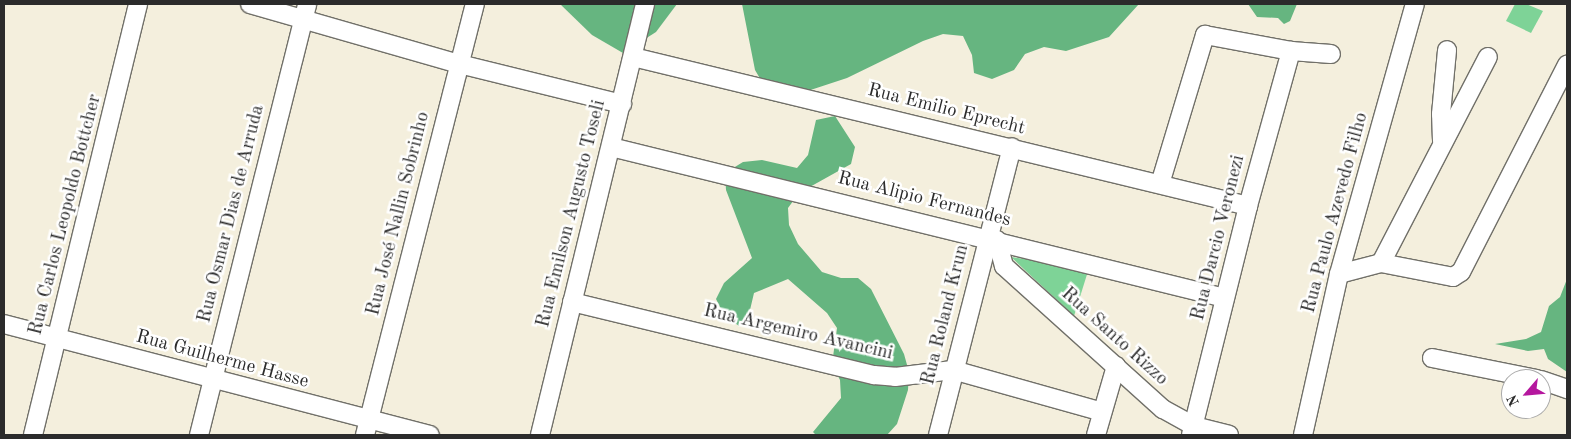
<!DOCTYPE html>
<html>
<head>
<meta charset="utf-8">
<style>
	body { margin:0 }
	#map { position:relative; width:1571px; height:439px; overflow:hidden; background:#f4efdd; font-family:"Old Standard TT",serif }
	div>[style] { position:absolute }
	.green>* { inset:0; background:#7ed397 }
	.forest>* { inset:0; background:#66b580 }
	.roads { filter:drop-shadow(1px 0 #717069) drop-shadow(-1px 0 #717069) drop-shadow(0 1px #717069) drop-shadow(0 -1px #717069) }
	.minor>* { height:18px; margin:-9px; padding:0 9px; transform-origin:9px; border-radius:9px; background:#fff }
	span { translate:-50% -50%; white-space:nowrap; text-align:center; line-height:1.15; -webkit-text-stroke:5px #fff; paint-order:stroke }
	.street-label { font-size:19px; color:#2b2b2b }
	.frame { position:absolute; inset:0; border:5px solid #2b2b2b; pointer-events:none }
	.north { position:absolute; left:1501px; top:369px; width:50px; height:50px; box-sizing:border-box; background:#fff; border:1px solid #aaa; border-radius:50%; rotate:243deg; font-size:14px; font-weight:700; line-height:20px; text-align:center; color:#2b2b2b }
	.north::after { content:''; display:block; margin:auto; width:18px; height:22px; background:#b5179e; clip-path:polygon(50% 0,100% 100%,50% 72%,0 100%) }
</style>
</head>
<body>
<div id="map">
	<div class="green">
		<i style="clip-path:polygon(1515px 4px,1526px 4px,1543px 11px,1531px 33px,1506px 21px)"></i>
		<i style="clip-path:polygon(1011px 257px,1089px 268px,1074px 316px)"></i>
	</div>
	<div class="forest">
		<i style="clip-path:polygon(560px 4px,677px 4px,656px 32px,623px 53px,592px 35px)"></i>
		<i style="clip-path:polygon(742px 4px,1139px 4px,1109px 37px,1066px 51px,1044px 47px,1025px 54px,1014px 70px,992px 79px,974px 73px,972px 55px,963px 36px,943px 34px,923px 41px,847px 78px,774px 102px,755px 70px)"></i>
		<i style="clip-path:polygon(1248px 4px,1297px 4px,1290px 21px,1284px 24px,1278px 18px,1257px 17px)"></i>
		<i style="clip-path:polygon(835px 116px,855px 147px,851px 164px,799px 193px,788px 208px,789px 225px,798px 244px,822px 272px,841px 278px,858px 278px,871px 289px,904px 354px,909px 372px,908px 390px,897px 424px,887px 435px,816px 435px,813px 432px,841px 398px,840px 380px,832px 364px,837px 328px,827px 313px,788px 279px,754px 293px,750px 310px,739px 326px,724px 315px,716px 299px,724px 283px,752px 258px,726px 190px,725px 173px,743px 162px,762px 160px,797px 168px,808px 155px,816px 120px)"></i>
		<i style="clip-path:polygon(1567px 279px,1567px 372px,1548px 359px,1544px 349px,1528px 351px,1495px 344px,1526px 339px,1541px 332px,1549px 306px,1560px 297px)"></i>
	</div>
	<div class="roads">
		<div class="minor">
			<i style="left:250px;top:4px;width:217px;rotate:16deg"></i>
			<i style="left:459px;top:64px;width:168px;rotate:13.8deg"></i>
			<i style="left:633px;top:57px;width:633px;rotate:13.62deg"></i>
			<i style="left:1442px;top:141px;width:27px;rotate:-92deg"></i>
			<i style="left:1441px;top:114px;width:64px;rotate:-84.6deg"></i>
			<i style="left:611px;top:147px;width:632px;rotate:13.82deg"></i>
			<i style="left:1160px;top:184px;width:156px;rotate:-73.2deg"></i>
			<i style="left:1205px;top:35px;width:87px;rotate:10.5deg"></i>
			<i style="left:1291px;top:51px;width:40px;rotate:4.3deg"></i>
			<i style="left:997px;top:240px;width:27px;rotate:75deg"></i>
			<i style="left:1004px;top:266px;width:214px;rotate:42deg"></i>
			<i style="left:1163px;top:409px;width:35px;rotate:29deg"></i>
			<i style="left:1194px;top:426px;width:36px;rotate:14deg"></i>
			<i style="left:1381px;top:263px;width:232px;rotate:-62.6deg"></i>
			<i style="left:1339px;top:274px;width:43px;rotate:-14.7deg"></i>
			<i style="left:1381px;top:263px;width:73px;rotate:11deg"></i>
			<i style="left:1453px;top:277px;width:9px;rotate:-32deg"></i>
			<i style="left:1461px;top:272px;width:233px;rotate:-62.9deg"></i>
			<i style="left:572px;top:302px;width:311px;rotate:13.6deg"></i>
			<i style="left:874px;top:375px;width:21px;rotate:5deg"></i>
			<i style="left:895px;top:377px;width:58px;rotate:-6.9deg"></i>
			<i style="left:953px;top:370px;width:155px;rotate:15.7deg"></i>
			<i style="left:4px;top:324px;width:440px;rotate:14.6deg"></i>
			<i style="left:1432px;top:358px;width:107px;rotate:11.3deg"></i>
			<i style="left:1541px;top:380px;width:28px;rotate:19deg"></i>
			<i style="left:33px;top:435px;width:444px;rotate:-76.3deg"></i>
			<i style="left:199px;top:435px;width:444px;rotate:-75.9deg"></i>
			<i style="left:365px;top:435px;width:445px;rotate:-75.7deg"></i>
			<i style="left:540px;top:435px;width:444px;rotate:-76.3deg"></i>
			<i style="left:938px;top:435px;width:297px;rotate:-75.6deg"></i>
			<i style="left:1096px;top:435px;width:72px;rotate:-73.8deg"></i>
			<i style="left:1191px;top:435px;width:236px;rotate:-76deg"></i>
			<i style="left:1248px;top:206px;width:161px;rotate:-74.5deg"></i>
			<i style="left:1303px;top:435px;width:165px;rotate:-77.4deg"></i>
			<i style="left:1339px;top:274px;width:280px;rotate:-74.3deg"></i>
		</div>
	</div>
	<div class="street-label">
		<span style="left:946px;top:110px;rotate:14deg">Rua Emilio Eprecht</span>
		<span style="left:924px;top:200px;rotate:14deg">Rua Alipio Fernandes</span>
		<span style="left:1336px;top:213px;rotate:-75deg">Rua Paulo Azevedo Filho</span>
		<span style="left:232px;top:214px;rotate:-76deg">Rua Osmar Dias de Arruda</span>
		<span style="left:399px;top:214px;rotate:-76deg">Rua José Nallin Sobrinho</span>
		<span style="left:572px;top:214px;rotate:-76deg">Rua Emilson Augusto Toseli</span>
		<span style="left:66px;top:215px;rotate:-76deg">Rua Carlos Leopoldo Bottcher</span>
		<span style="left:1219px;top:238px;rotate:-76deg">Rua Darcio Veronezi</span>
		<span style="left:946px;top:315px;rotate:-76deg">Rua Roland Krun</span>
		<span style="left:798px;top:333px;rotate:13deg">Rua Argemiro Avancini</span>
		<span style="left:1114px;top:337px;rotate:42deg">Rua Santo Rizzo</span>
		<span style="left:222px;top:360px;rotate:15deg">Rua Guilherme Hasse</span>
	</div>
	<div class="frame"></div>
	<div class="north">N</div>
</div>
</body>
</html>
